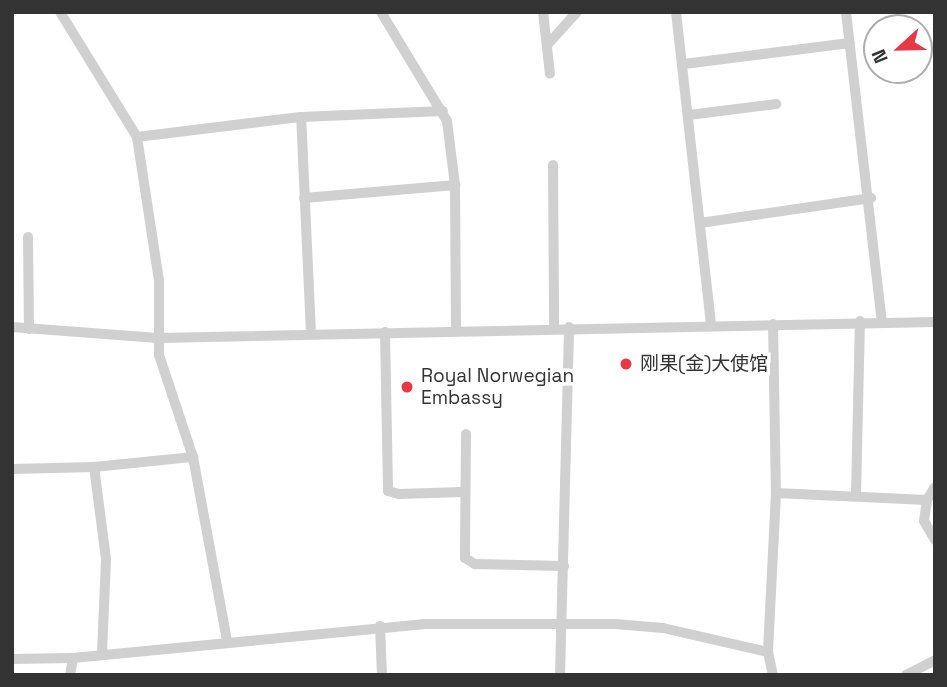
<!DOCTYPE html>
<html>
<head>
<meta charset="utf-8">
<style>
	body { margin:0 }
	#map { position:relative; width:947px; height:687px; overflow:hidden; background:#fff; font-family:"Space Grotesk","Noto Sans SC",sans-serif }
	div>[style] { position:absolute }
	.minor>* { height:10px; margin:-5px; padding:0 5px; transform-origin:5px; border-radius:5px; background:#d0d0d0 }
	.dots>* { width:19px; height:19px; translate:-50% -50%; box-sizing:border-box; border:4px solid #fff; border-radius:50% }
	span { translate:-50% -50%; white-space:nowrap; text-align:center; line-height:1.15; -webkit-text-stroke:7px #fff; paint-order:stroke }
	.poi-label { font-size:19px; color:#333 }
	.left { translate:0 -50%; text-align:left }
	.frame { position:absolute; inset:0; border:14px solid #333; pointer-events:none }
	.north { position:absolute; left:863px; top:14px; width:70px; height:70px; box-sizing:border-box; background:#fff; border:2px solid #adadad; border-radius:50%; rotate:248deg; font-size:19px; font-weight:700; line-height:28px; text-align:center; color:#333 }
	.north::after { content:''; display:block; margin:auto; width:24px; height:32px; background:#e63946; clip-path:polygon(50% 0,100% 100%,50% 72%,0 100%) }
</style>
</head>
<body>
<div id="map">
	<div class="minor">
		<i style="left:60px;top:12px;width:147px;rotate:58.4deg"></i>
		<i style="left:137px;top:137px;width:145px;rotate:81.3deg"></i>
		<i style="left:159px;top:280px;width:75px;rotate:90deg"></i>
		<i style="left:159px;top:355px;width:108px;rotate:71.6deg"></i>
		<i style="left:193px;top:457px;width:186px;rotate:79.5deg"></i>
		<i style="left:381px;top:12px;width:127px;rotate:58.8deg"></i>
		<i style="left:447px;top:121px;width:64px;rotate:82.9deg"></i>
		<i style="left:455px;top:185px;width:146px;rotate:89.6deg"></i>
		<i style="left:543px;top:12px;width:62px;rotate:83.6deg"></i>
		<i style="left:676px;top:12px;width:314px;rotate:83.6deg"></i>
		<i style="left:846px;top:12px;width:312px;rotate:83.4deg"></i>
		<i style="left:548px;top:44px;width:43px;rotate:-47.8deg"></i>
		<i style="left:684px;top:64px;width:167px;rotate:-7.2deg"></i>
		<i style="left:689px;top:115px;width:88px;rotate:-7.2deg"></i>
		<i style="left:137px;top:137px;width:165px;rotate:-7deg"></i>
		<i style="left:553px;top:165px;width:163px;rotate:89.6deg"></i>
		<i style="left:304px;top:198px;width:152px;rotate:-4.9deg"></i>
		<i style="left:700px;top:223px;width:173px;rotate:-8.3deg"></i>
		<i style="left:28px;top:237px;width:92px;rotate:89.4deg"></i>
		<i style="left:773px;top:324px;width:169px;rotate:89deg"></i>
		<i style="left:776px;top:493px;width:159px;rotate:92.9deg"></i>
		<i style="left:768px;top:652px;width:24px;rotate:78deg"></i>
		<i style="left:12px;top:327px;width:146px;rotate:4.3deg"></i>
		<i style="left:158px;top:338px;width:777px;rotate:-1.18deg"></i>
		<i style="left:385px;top:332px;width:159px;rotate:88.9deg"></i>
		<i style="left:388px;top:491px;width:11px;rotate:15deg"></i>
		<i style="left:399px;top:494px;width:63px;rotate:-1.8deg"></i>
		<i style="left:311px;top:334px;width:217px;rotate:-92.6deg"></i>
		<i style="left:301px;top:117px;width:142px;rotate:-2.4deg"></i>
		<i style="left:466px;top:434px;width:124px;rotate:90.5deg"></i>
		<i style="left:465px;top:558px;width:12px;rotate:31deg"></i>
		<i style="left:475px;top:564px;width:89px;rotate:1.3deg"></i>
		<i style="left:12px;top:469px;width:82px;rotate:-1.4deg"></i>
		<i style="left:935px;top:487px;width:15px;rotate:122deg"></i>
		<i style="left:927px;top:500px;width:21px;rotate:98deg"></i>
		<i style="left:924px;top:521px;width:22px;rotate:60deg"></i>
		<i style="left:776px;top:493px;width:151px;rotate:2.7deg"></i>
		<i style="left:856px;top:495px;width:174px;rotate:-88.7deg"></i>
		<i style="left:380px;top:626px;width:49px;rotate:87.7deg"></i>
		<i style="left:102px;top:652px;width:93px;rotate:-87.5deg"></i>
		<i style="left:106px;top:559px;width:93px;rotate:-97.4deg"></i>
		<i style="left:94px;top:467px;width:100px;rotate:-5.8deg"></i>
		<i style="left:12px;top:659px;width:61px;rotate:-0.9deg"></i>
		<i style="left:73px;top:658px;width:354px;rotate:-5.5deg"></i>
		<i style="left:425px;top:624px;width:190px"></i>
		<i style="left:615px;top:624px;width:48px;rotate:4.8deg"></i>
		<i style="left:663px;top:628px;width:108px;rotate:12.9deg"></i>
		<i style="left:70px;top:675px;width:17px;rotate:-80deg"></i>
		<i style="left:560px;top:675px;width:348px;rotate:-88.5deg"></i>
		<i style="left:906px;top:675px;width:33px;rotate:-27deg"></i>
	</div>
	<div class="dots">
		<i style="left:626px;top:364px;background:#e63946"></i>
		<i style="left:407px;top:387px;background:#e63946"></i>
	</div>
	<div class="poi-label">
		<span class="left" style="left:640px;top:364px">刚果(金)大使馆</span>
		<span class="left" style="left:421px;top:387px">Royal Norwegian<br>Embassy</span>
	</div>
	<div class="frame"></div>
	<div class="north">N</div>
</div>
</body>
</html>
